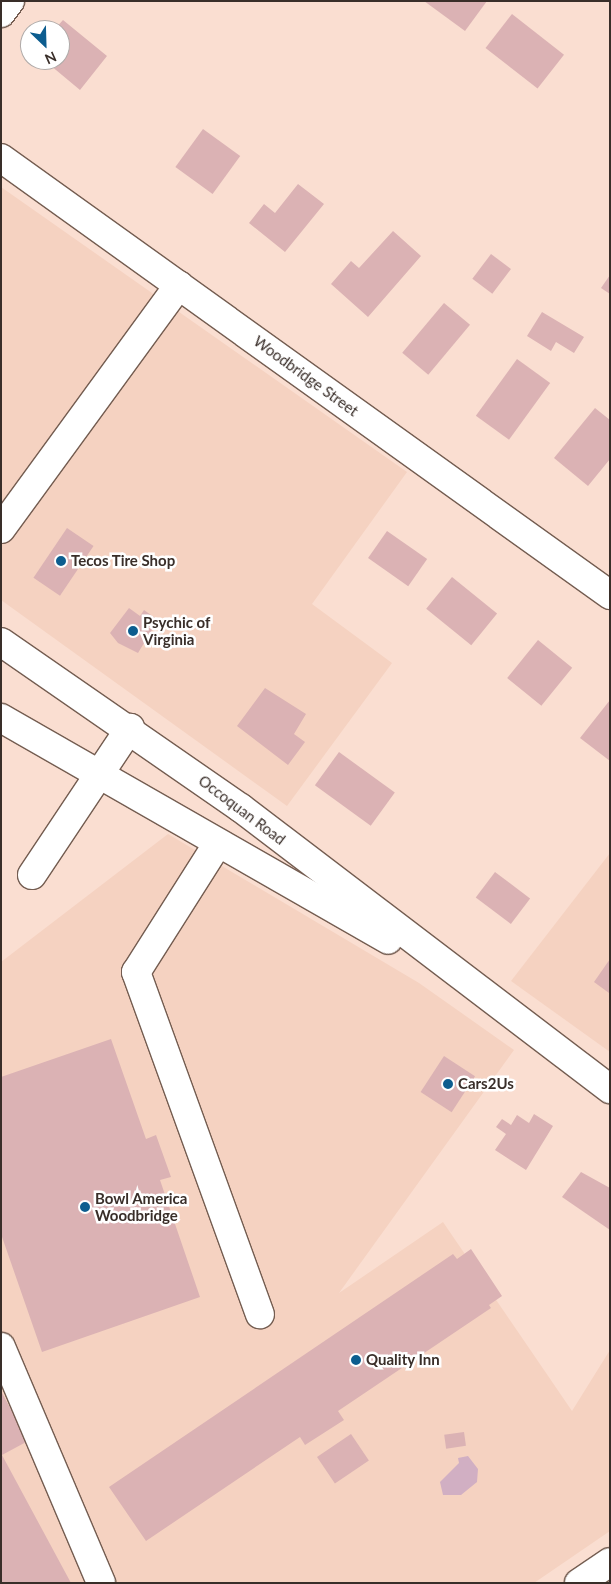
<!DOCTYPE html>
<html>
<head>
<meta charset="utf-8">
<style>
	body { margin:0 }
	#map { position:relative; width:611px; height:1584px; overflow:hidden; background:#faded1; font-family:Lato,sans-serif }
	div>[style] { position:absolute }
	.built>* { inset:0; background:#f5d2c1 }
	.water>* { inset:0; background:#d1afc3 }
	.building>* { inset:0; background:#dbb2b4; transform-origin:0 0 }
	.roads { filter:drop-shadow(1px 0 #745d51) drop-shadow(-1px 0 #745d51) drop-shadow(0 1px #745d51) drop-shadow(0 -1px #745d51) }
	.minor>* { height:28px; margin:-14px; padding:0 14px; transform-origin:14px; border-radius:14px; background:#fff }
	.major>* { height:28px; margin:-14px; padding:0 14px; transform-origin:14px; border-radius:14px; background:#fff }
	.dots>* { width:14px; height:14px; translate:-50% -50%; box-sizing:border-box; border:2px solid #fff; border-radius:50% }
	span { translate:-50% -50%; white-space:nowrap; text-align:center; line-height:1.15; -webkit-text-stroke:5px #fff; paint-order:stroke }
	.street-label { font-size:15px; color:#392e29 }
	.poi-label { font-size:15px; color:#392e29; font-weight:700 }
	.left { translate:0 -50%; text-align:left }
	.frame { position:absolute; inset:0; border:2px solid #392e29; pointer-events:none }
	.north { position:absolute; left:20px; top:20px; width:50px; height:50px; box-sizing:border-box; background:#fff; border:1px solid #b0aba9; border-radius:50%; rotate:156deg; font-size:14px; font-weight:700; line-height:20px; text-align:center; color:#392e29 }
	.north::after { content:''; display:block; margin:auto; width:18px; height:22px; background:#0d5d8f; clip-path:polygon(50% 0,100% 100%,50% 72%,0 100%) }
</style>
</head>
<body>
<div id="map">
	<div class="built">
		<i style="clip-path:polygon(1px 187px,407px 472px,312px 604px,392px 663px,287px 806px,1px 600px)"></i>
		<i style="clip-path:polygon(168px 834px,419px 983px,514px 1050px,339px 1293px,443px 1222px,572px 1411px,610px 1350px,610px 1531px,534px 1583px,1px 1583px,1px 962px)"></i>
		<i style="clip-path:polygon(610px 853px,610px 1052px,511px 981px)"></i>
	</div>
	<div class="water">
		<i style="clip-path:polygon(468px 1456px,478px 1469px,477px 1482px,461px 1495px,443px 1495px,440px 1482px,459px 1463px,458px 1458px)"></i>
	</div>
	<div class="building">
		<i style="clip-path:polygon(424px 1px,487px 1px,465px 31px)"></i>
		<i style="left:512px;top:14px;width:66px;height:43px;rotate:38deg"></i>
		<i style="clip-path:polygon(63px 20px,107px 56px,80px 90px,44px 60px,60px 60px,60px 30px,54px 30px)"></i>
		<i style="left:203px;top:129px;width:46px;height:47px;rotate:36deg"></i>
		<i style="clip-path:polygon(298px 184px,324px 204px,285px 252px,249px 223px,264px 204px,275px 213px)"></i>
		<i style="clip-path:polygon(393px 231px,421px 256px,368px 317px,331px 284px,351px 261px,359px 268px)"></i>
		<i style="left:491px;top:254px;width:25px;height:31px;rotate:37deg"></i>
		<i style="clip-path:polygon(610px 275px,610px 294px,601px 288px)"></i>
		<i style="left:444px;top:303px;width:34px;height:65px;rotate:40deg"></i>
		<i style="clip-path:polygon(542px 312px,584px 337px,574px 353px,556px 342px,551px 351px,527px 336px)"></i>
		<i style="left:517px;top:359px;width:41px;height:70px;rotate:36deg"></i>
		<i style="clip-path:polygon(595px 408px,610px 420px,610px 459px,588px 486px,554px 458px)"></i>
		<i style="left:67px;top:528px;width:32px;height:60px;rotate:34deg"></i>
		<i style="left:387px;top:531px;width:49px;height:33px;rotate:35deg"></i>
		<i style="left:452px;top:577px;width:58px;height:41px;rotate:39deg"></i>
		<i style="clip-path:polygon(129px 608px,140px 616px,144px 610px,158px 620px,138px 653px,118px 643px,110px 633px)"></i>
		<i style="left:538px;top:640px;width:44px;height:49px;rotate:39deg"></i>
		<i style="clip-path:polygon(265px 688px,306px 714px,294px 734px,305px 742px,288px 765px,237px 726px)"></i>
		<i style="clip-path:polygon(610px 700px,610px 761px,580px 738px)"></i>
		<i style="left:339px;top:752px;width:69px;height:41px;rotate:36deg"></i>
		<i style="left:495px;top:872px;width:44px;height:32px;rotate:37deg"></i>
		<i style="clip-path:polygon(610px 959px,610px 991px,609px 993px,594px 982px)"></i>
		<i style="clip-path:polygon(111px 1039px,146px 1139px,156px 1135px,171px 1177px,160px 1180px,200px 1297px,42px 1352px,1px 1234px,1px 1077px)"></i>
		<i style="left:444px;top:1056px;width:37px;height:43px;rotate:33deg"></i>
		<i style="clip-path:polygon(534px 1114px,553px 1126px,526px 1170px,495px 1150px,506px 1134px,496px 1127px,502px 1119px,511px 1125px,517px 1115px,529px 1123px)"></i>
		<i style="clip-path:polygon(581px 1172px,610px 1188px,610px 1230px,562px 1197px)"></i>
		<i style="clip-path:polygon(471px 1249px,502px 1296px,489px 1305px,491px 1308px,338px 1411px,344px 1420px,305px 1445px,300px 1437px,146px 1541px,109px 1487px,453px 1254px,457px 1259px)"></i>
		<i style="clip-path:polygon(1px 1391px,28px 1441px,2px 1455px,71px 1583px,1px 1583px)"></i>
		<i style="left:464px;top:1432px;width:14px;height:20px;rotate:82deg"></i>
		<i style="left:351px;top:1434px;width:32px;height:41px;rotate:56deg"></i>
	</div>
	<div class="roads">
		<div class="minor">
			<i style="left:1px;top:13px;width:15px;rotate:-53deg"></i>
			<i style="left:1px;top:158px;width:750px;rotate:35.66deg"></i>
			<i style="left:1px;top:529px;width:302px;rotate:-53.9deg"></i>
			<i style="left:218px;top:843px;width:153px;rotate:122.4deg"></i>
			<i style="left:136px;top:972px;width:364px;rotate:70.1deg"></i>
			<i style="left:32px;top:875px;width:177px;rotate:-56.3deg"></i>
			<i style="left:1px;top:1347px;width:256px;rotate:67deg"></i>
		</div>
		<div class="major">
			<i style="left:1px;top:642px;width:292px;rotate:34.7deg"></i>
			<i style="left:241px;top:808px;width:464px;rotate:37.3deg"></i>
			<i style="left:1px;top:718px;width:446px;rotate:29.8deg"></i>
			<i style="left:579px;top:1583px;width:37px;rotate:-34deg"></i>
		</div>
	</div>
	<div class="dots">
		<i style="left:61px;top:561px;background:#0d5d8f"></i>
		<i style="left:133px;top:631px;background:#0d5d8f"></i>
		<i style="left:448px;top:1084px;background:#0d5d8f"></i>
		<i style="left:85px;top:1207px;background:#0d5d8f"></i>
		<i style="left:356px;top:1360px;background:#0d5d8f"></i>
	</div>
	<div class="street-label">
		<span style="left:306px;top:376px;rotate:36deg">Woodbridge Street</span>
		<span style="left:242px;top:810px;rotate:37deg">Occoquan Road</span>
	</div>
	<div class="poi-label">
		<span class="left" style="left:71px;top:561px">Tecos Tire Shop</span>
		<span class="left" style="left:143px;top:631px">Psychic of<br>Virginia</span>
		<span class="left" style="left:458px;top:1084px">Cars2Us</span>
		<span class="left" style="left:95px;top:1207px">Bowl America<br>Woodbridge</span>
		<span class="left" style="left:366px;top:1360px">Quality Inn</span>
	</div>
	<div class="frame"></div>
	<div class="north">N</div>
</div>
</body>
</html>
